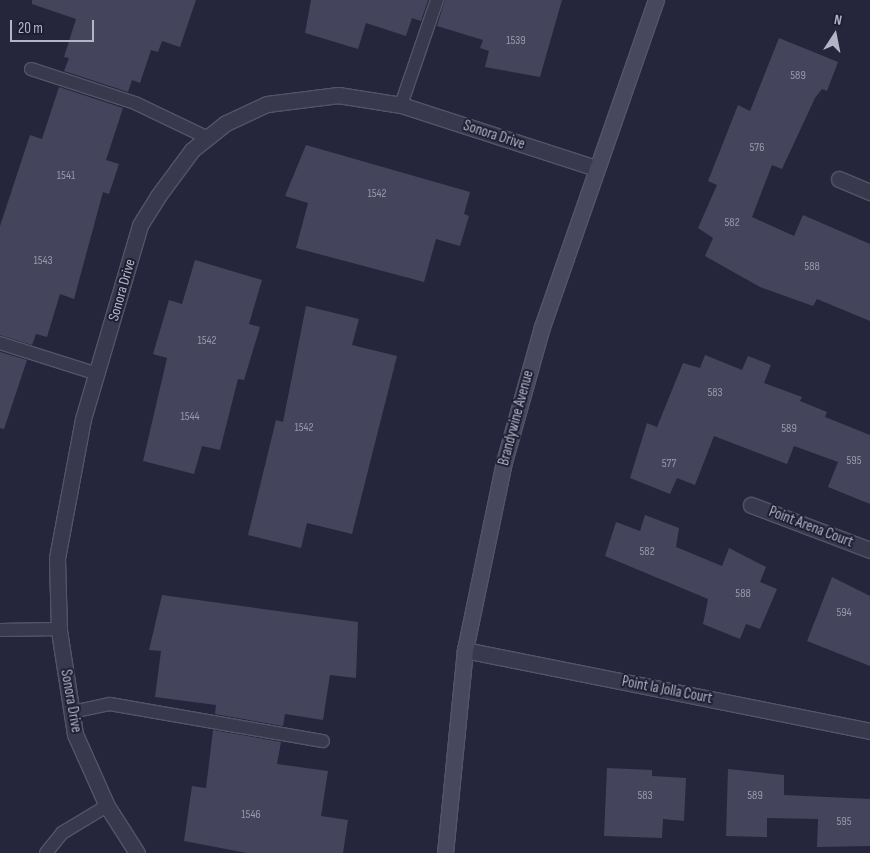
<!DOCTYPE html>
<html>
<head>
<meta charset="utf-8">
<style>
	body { margin:0 }
	#map { position:relative; width:870px; height:853px; overflow:hidden; background:#25263b; font-family:"Sofia Sans Condensed",sans-serif }
	div>[style] { position:absolute }
	.building>* { inset:0; background:#44455d }
	.roads { filter:drop-shadow(1px 0 #535467) drop-shadow(-1px 0 #535467) drop-shadow(0 1px #535467) drop-shadow(0 -1px #535467) }
	.lane>* { height:12px; margin:-6px; padding:0 6px; transform-origin:6px; border-radius:6px; background:#38394c }
	.street>* { height:15px; margin:-7.5px; padding:0 7.5px; transform-origin:7.5px; border-radius:7.5px; background:#38394c }
	.secondary>* { height:15px; margin:-7.5px; padding:0 7.5px; transform-origin:7.5px; border-radius:7.5px; background:#47475e }
	span { translate:-50% -50%; white-space:nowrap; text-align:center; line-height:1.15; -webkit-text-stroke:4px #1d1e31; paint-order:stroke }
	.number-label { font-size:12px; color:#9898ac }
	.number-label span { -webkit-text-stroke-width:0 }
	.street-label { font-size:15px; color:#b4b4c7 }
	.north { position:absolute; left:810px; top:10px; width:50px; height:50px; -webkit-text-stroke:4px #1d1e31; paint-order:stroke; rotate:11deg; font-size:14px; font-weight:700; line-height:20px; text-align:center; color:#b4b4c7 }
	.north::after { content:''; display:block; margin:auto; width:18px; height:22px; background:#b4b4c7; clip-path:polygon(50% 0,100% 100%,50% 72%,0 100%) }
	.scale { position:absolute; left:10px; top:20px; width:84px; height:22px; box-sizing:border-box; border:2px solid #b4b4c7; border-top:0; padding-left:6px; font-size:15px; line-height:18px; white-space:nowrap; color:#b4b4c7; -webkit-text-stroke:4px #1d1e31; paint-order:stroke }
</style>
</head>
<body>
<div id="map">
	<div class="building">
		<i style="clip-path:polygon(32px 0,196px 0,180px 47px,162px 41px,158px 52px,151px 50px,140px 83px,132px 80px,128px 92px,64px 71px,69px 58px,64px 57px,76px 19px,32px 4px)"></i>
		<i style="clip-path:polygon(311px 0,428px 0,421px 21px,412px 18px,406px 36px,366px 23px,358px 49px,305px 33px)"></i>
		<i style="clip-path:polygon(445px 0,562px 0,540px 77px,485px 67px,489px 51px,480px 48px,483px 40px,437px 26px)"></i>
		<i style="clip-path:polygon(779px 38px,838px 62px,827px 91px,822px 89px,815px 98px,782px 169px,772px 165px,752px 217px,794px 236px,803px 215px,870px 244px,870px 321px,817px 299px,813px 306px,760px 287px,705px 256px,713px 238px,698px 228px,717px 185px,708px 181px,738px 105px,750px 111px)"></i>
		<i style="clip-path:polygon(59px 87px,123px 108px,106px 160px,119px 164px,109px 194px,103px 192px,74px 299px,60px 294px,47px 337px,36px 334px,32px 345px,0 335px,0 226px,30px 135px,42px 139px)"></i>
		<i style="clip-path:polygon(306px 145px,470px 192px,464px 214px,469px 216px,460px 246px,436px 239px,424px 282px,296px 248px,308px 203px,285px 196px)"></i>
		<i style="clip-path:polygon(195px 260px,262px 280px,249px 324px,260px 327px,244px 380px,238px 379px,220px 450px,202px 446px,194px 474px,143px 461px,167px 358px,153px 354px,169px 300px,182px 304px)"></i>
		<i style="clip-path:polygon(306px 306px,359px 319px,352px 345px,397px 356px,352px 534px,307px 523px,301px 548px,248px 535px,276px 420px,283px 422px)"></i>
		<i style="clip-path:polygon(0 352px,27px 360px,4px 429px,0 428px)"></i>
		<i style="clip-path:polygon(705px 355px,742px 370px,748px 356px,771px 365px,764px 383px,802px 397px,800px 401px,827px 412px,825px 417px,870px 435px,870px 504px,828px 487px,838px 462px,794px 446px,787px 464px,714px 436px,695px 485px,677px 478px,670px 494px,630px 478px,647px 423px,657px 427px,683px 363px,700px 368px)"></i>
		<i style="clip-path:polygon(645px 515px,679px 528px,676px 547px,722px 566px,729px 548px,766px 567px,760px 582px,777px 589px,760px 629px,746px 624px,740px 639px,703px 624px,708px 599px,605px 556px,616px 522px,640px 531px)"></i>
		<i style="clip-path:polygon(832px 577px,870px 596px,870px 666px,807px 641px)"></i>
		<i style="clip-path:polygon(162px 595px,358px 622px,356px 678px,330px 675px,323px 720px,285px 714px,283px 726px,215px 714px,216px 705px,155px 697px,161px 651px,149px 650px)"></i>
		<i style="clip-path:polygon(213px 730px,281px 742px,277px 764px,328px 771px,321px 816px,348px 820px,343px 853px,247px 853px,184px 841px,192px 786px,206px 788px)"></i>
		<i style="clip-path:polygon(607px 768px,652px 770px,652px 776px,686px 778px,684px 821px,663px 819px,662px 838px,604px 836px)"></i>
		<i style="clip-path:polygon(728px 769px,784px 775px,784px 795px,870px 799px,870px 846px,817px 847px,818px 819px,767px 818px,767px 837px,726px 836px)"></i>
	</div>
	<div class="roads">
		<div class="lane">
			<i style="left:31px;top:69px;width:109px;rotate:18.1deg"></i>
			<i style="left:135px;top:103px;width:81px;rotate:25.6deg"></i>
			<i style="left:401px;top:105px;width:111px;rotate:-71.1deg"></i>
			<i style="left:0;top:343px;width:103px;rotate:17.6deg"></i>
			<i style="left:0;top:630px;width:59px;rotate:-1deg"></i>
			<i style="left:72px;top:712px;width:39px;rotate:-12deg"></i>
			<i style="left:110px;top:704px;width:216px;rotate:9.9deg"></i>
			<i style="left:46px;top:853px;width:26px;rotate:-51deg"></i>
			<i style="left:62px;top:833px;width:52px;rotate:-31deg"></i>
		</div>
		<div class="street">
			<i style="left:839px;top:179px;width:34px;rotate:23deg"></i>
			<i style="left:751px;top:505px;width:127px;rotate:20.7deg"></i>
			<i style="left:465px;top:650px;width:413px;rotate:11.3deg"></i>
			<i style="left:137px;top:853px;width:56px;rotate:-122.6deg"></i>
			<i style="left:107px;top:806px;width:79px;rotate:-114deg"></i>
			<i style="left:75px;top:734px;width:104px;rotate:-98.8deg"></i>
			<i style="left:59px;top:631px;width:73px;rotate:-91.6deg"></i>
			<i style="left:57px;top:558px;width:141px;rotate:-79.4deg"></i>
			<i style="left:83px;top:419px;width:202px;rotate:-73.6deg"></i>
			<i style="left:140px;top:225px;width:34px;rotate:-58deg"></i>
			<i style="left:158px;top:196px;width:57px;rotate:-53.5deg"></i>
			<i style="left:192px;top:150px;width:43px;rotate:-38.5deg"></i>
			<i style="left:226px;top:123px;width:45px;rotate:-24.9deg"></i>
			<i style="left:267px;top:104px;width:72px;rotate:-7.2deg"></i>
			<i style="left:338px;top:95px;width:64px;rotate:9deg"></i>
			<i style="left:401px;top:105px;width:205px;rotate:17.9deg"></i>
		</div>
		<div class="secondary">
			<i style="left:445px;top:853px;width:204px;rotate:-84.4deg"></i>
			<i style="left:465px;top:650px;width:192px;rotate:-78.3deg"></i>
			<i style="left:504px;top:462px;width:140px;rotate:-74.3deg"></i>
			<i style="left:542px;top:327px;width:346px;rotate:-70.8deg"></i>
		</div>
	</div>
	<div class="number-label">
		<span style="left:516px;top:41px">1539</span>
		<span style="left:798px;top:76px">589</span>
		<span style="left:757px;top:148px">576</span>
		<span style="left:66px;top:176px">1541</span>
		<span style="left:377px;top:194px">1542</span>
		<span style="left:732px;top:223px">582</span>
		<span style="left:43px;top:261px">1543</span>
		<span style="left:812px;top:267px">588</span>
		<span style="left:207px;top:341px">1542</span>
		<span style="left:715px;top:393px">583</span>
		<span style="left:190px;top:417px">1544</span>
		<span style="left:304px;top:428px">1542</span>
		<span style="left:789px;top:429px">589</span>
		<span style="left:854px;top:461px">595</span>
		<span style="left:669px;top:464px">577</span>
		<span style="left:647px;top:552px">582</span>
		<span style="left:743px;top:594px">588</span>
		<span style="left:844px;top:613px">594</span>
		<span style="left:645px;top:796px">583</span>
		<span style="left:755px;top:796px">589</span>
		<span style="left:251px;top:815px">1546</span>
		<span style="left:844px;top:822px">595</span>
	</div>
	<div class="street-label">
		<span style="left:494px;top:135px;rotate:18deg">Sonora Drive</span>
		<span style="left:122px;top:290px;rotate:-74deg">Sonora Drive</span>
		<span style="left:516px;top:418px;rotate:-75deg">Brandywine Avenue</span>
		<span style="left:811px;top:527px;rotate:21deg">Point Arena Court</span>
		<span style="left:667px;top:690px;rotate:11deg">Point la Jolla Court</span>
		<span style="left:71px;top:701px;rotate:80deg">Sonora Drive</span>
	</div>
	<div class="north">N</div>
	<div class="scale">20 m</div>
</div>
</body>
</html>
